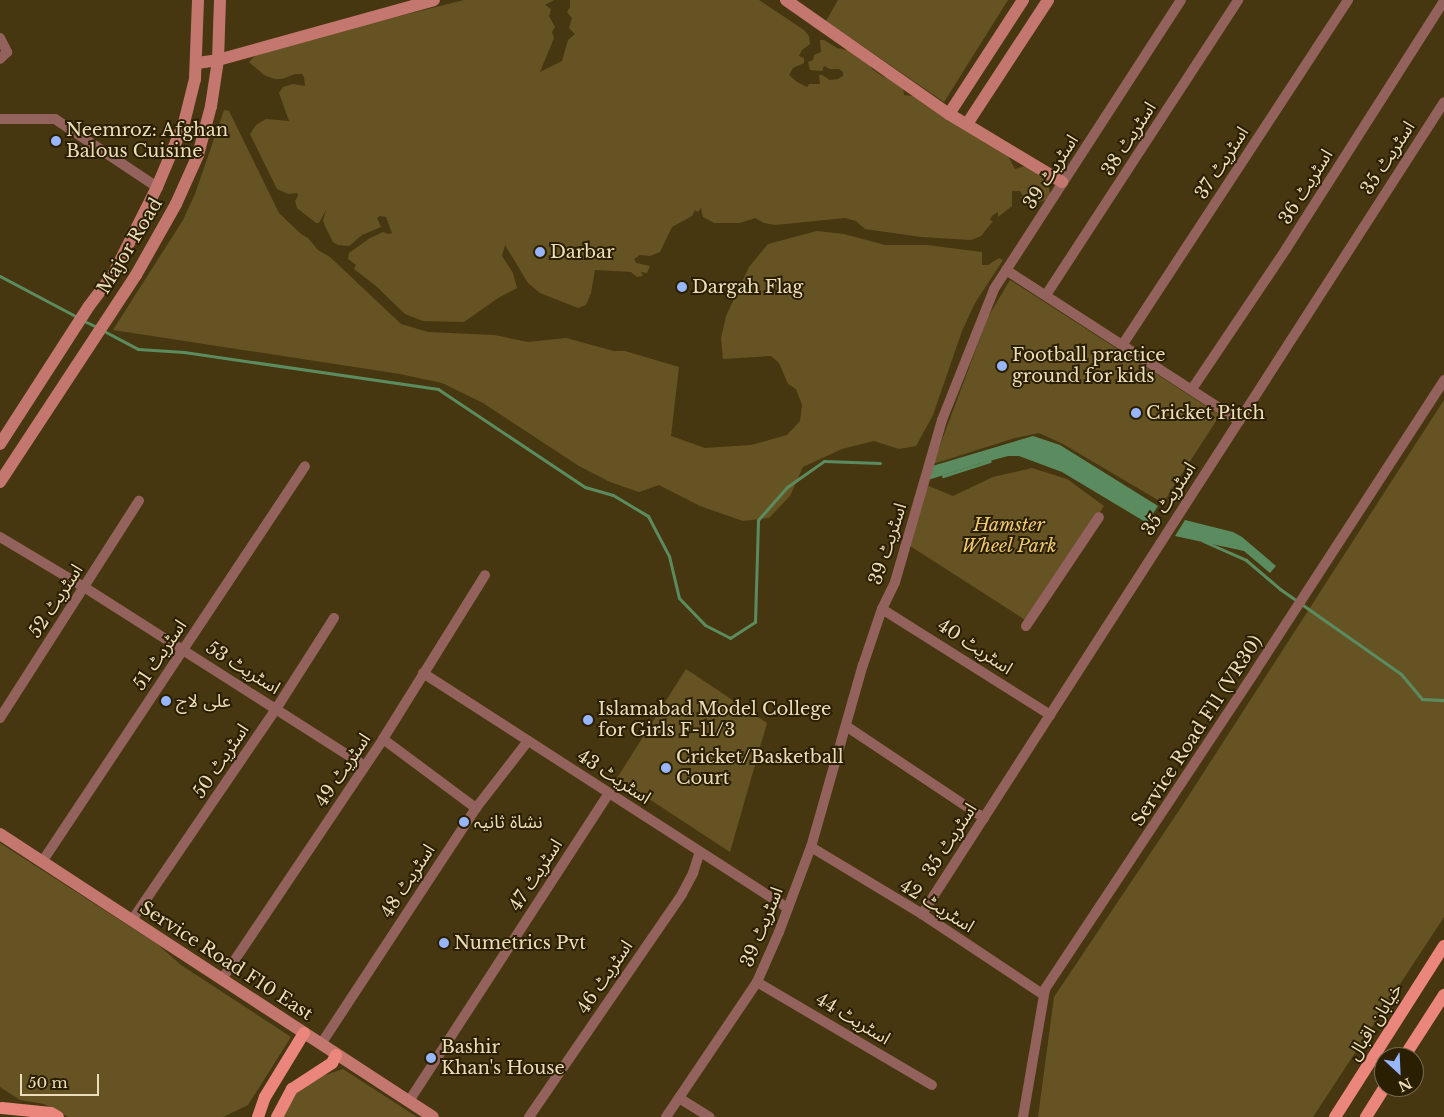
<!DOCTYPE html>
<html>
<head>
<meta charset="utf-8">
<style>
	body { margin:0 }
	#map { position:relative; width:1444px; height:1117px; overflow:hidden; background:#473710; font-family:"Libre Baskerville","Noto Sans Arabic",serif }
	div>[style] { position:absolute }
	.green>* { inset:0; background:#665324 }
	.water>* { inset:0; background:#5b8c5f }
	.stream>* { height:3px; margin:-1.5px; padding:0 1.5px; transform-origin:1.5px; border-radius:1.5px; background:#5b8c5f }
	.street>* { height:10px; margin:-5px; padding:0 5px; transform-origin:5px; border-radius:5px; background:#93625c }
	.secondary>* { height:12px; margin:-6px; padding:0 6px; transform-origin:6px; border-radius:6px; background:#c4776f }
	.primary>* { height:12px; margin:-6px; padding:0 6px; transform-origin:6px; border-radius:6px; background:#ea867c }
	.dots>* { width:14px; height:14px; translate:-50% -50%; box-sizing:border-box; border:2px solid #2b1f01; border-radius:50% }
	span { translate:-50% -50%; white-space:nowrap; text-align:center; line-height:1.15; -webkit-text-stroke:4px #2b1f01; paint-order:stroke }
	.poi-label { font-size:18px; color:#ecddba }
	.left { translate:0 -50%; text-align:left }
	.street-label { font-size:18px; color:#ecddba }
	.park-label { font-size:18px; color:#f0ca72; font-style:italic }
	.north { position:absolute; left:1374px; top:1047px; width:50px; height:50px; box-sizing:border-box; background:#2b1f01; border:1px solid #786b4b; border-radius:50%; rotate:155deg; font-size:14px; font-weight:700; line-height:20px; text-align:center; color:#ecddba }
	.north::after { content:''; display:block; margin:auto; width:18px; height:22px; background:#98b6fd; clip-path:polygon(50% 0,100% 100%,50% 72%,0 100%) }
	.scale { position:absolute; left:20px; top:1074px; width:79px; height:22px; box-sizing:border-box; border:2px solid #ecddba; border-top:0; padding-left:6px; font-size:15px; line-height:18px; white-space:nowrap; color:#ecddba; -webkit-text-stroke:4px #2b1f01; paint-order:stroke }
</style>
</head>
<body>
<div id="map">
	<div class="green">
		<i style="clip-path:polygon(464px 0,554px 0,545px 5px,551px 9px,549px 16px,555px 27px,552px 32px,554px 38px,540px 72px,562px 61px,568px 40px,575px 34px,569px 28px,572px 18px,567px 12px,570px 7px,570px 0,759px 0,804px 30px,809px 36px,810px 44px,802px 50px,799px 56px,804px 58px,804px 63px,793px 68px,789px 75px,797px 82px,807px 87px,809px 84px,820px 84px,819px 75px,822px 75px,830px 80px,838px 79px,843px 76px,843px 72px,839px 69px,830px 69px,824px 66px,822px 71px,810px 70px,808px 62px,813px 60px,814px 55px,821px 52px,820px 40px,824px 40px,837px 48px,852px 51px,858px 58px,868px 62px,872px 69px,884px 77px,887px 75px,903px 88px,904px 95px,913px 96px,1007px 154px,1015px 169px,1025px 166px,1048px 180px,1050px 194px,1046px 200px,1032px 204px,1031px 198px,1020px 198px,1023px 196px,1020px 191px,1012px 191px,1012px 206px,998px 217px,998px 212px,992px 216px,990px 220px,993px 221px,981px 236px,971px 240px,921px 237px,865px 229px,856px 221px,845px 218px,775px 225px,764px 223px,755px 218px,740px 223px,714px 223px,703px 217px,701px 208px,698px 212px,695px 210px,692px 216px,672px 227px,660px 252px,650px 256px,640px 255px,634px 259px,636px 263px,650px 266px,647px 273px,641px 272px,643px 276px,637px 277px,631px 272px,595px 270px,591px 293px,586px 305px,578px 308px,540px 293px,528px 283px,505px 245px,502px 256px,513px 273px,517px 288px,498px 298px,464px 322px,423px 321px,405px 314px,376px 286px,354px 269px,356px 265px,348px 259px,349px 253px,370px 238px,383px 232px,388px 234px,392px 233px,386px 217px,380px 216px,377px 218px,381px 227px,362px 235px,349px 246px,338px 245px,333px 242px,325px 226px,323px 220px,326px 210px,319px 223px,316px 223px,297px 208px,295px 201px,298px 196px,297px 193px,288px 194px,277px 189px,250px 134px,256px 125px,266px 119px,289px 121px,279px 93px,283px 87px,293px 84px,305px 86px,304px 77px,302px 74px,295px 74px,282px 79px,275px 79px,264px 75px,249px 62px,258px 53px,268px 49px)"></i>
		<i style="clip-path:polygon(838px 0,1008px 0,944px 102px,826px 21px)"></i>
		<i style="clip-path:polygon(224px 110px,229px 111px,232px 117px,279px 213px,301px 234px,308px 238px,318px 250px,330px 257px,401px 324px,428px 332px,494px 335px,528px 342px,566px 338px,614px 351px,625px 351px,679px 367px,671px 436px,705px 448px,751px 445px,787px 435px,800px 421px,802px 405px,796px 389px,788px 384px,779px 363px,771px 356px,723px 359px,721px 338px,726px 316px,749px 267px,768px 244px,817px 231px,844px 234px,885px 245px,927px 245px,982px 252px,982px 265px,988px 265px,999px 258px,1003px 260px,975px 303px,962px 331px,933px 415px,916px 446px,899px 449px,874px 441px,842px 449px,803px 467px,790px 496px,769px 518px,743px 521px,700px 506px,659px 485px,639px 492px,610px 482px,579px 466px,483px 403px,442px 383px,400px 374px,113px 330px,183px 220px,195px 194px)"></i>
		<i style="clip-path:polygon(1010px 280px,1220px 415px,1163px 503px,1063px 444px,1039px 433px,1015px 438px,933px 464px,988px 317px)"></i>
		<i style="clip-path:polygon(1444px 400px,1444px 917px,1313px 1117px,1038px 1117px,1054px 997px,1182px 806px)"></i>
		<i style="clip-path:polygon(1032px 468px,1067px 479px,1104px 506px,1027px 621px,907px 544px,924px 484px,953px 496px,993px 477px)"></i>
		<i style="clip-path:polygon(686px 669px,767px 723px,730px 852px,617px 778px)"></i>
		<i style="clip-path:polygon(0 843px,157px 944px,181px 965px,291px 1037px,248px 1105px,223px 1117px,68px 1117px,44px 1104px,20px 1100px,0 1087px)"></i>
		<i style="clip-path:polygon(343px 1069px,417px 1117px,283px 1117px,294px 1095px,314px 1079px)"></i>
	</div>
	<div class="water">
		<i style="clip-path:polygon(1033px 436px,1060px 445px,1158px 506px,1147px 523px,1062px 472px,1019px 456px,1008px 456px,978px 464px,925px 481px,929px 467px)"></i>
		<i style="clip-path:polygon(1185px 520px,1233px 532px,1242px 537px,1276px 566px,1270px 573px,1244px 551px,1175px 536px)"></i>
	</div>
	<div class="stream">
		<i style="left:0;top:276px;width:89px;rotate:28deg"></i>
		<i style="left:84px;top:321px;width:14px;rotate:25deg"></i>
		<i style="left:102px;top:330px;width:41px;rotate:27.8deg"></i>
		<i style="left:138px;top:349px;width:46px;rotate:3.7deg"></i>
		<i style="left:184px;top:352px;width:257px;rotate:8.3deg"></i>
		<i style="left:438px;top:389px;width:177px;rotate:33.7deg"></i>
		<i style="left:585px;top:487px;width:29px;rotate:16deg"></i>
		<i style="left:613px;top:495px;width:41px;rotate:31deg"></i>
		<i style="left:648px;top:516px;width:45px;rotate:62.3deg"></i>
		<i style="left:669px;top:556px;width:43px;rotate:76.6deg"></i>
		<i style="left:679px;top:598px;width:37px;rotate:46deg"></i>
		<i style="left:705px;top:625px;width:28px;rotate:27deg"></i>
		<i style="left:730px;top:638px;width:30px;rotate:-33deg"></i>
		<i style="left:755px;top:622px;width:102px;rotate:-88.3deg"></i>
		<i style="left:758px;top:520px;width:44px;rotate:-48.7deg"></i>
		<i style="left:787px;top:487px;width:45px;rotate:-35.1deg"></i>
		<i style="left:824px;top:461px;width:56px;rotate:2deg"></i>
		<i style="left:943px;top:476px;width:49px;rotate:-17.7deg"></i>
		<i style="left:1203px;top:541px;width:47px;rotate:23.8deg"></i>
		<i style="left:1246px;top:560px;width:45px;rotate:40.5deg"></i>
		<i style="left:1280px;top:589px;width:148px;rotate:35.1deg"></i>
		<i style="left:1401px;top:674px;width:33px;rotate:50deg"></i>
		<i style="left:1422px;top:699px;width:22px;rotate:3deg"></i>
	</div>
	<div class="street">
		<i style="left:0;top:38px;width:16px;rotate:63deg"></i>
		<i style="left:7px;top:52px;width:10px;rotate:135deg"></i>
		<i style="left:0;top:119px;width:55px"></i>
		<i style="left:55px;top:119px;width:123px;rotate:33.7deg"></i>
		<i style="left:1006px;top:270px;width:278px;rotate:32.9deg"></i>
		<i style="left:1046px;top:295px;width:352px;rotate:-56.9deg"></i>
		<i style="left:1123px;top:344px;width:411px;rotate:-56.8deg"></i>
		<i style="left:1192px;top:389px;width:169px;rotate:-56.1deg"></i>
		<i style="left:1286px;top:249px;width:294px;rotate:-57.5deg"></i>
		<i style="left:0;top:537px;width:98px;rotate:30.8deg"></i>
		<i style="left:84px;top:587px;width:333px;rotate:32.5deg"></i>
		<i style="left:882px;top:609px;width:199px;rotate:32.2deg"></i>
		<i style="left:1026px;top:626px;width:131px;rotate:-56.2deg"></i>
		<i style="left:423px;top:673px;width:434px;rotate:32.8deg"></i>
		<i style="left:0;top:718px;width:258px;rotate:-57.4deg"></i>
		<i style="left:846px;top:726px;width:166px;rotate:33.7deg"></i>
		<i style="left:383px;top:739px;width:116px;rotate:36.6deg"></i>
		<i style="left:811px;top:847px;width:130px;rotate:31.1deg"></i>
		<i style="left:922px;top:914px;width:146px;rotate:33.6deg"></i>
		<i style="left:42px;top:862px;width:475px;rotate:-56.4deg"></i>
		<i style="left:922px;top:914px;width:965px;rotate:-57.26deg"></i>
		<i style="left:132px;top:920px;width:255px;rotate:-55.7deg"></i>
		<i style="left:276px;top:709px;width:108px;rotate:-57.5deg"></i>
		<i style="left:222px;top:979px;width:289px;rotate:-56.1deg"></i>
		<i style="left:383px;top:739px;width:193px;rotate:-58.1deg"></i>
		<i style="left:757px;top:982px;width:203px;rotate:30.5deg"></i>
		<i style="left:321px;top:1044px;width:282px;rotate:-56.7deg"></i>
		<i style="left:476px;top:808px;width:85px;rotate:-52.2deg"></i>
		<i style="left:679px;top:1098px;width:36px;rotate:32deg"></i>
		<i style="left:409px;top:1101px;width:367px;rotate:-57deg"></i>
		<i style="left:529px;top:1117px;width:270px;rotate:-55.5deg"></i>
		<i style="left:682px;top:894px;width:24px;rotate:-62deg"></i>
		<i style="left:693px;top:873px;width:22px;rotate:-72deg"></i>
		<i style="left:666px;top:1117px;width:163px;rotate:-56deg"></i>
		<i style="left:757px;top:982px;width:55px;rotate:-66.3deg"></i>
		<i style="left:779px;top:932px;width:91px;rotate:-69.4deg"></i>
		<i style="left:811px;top:847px;width:189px;rotate:-74.1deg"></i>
		<i style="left:863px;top:665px;width:59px;rotate:-71.3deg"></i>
		<i style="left:882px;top:609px;width:30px;rotate:-64deg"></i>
		<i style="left:895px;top:582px;width:169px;rotate:-73.8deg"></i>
		<i style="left:942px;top:420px;width:141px;rotate:-68.3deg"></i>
		<i style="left:994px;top:289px;width:344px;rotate:-57.1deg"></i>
		<i style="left:1023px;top:1117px;width:130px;rotate:-80.2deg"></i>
		<i style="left:1045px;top:989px;width:382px;rotate:-56.5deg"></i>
		<i style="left:1256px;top:670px;width:346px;rotate:-57deg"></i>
	</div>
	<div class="secondary">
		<i style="left:786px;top:0;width:199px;rotate:35deg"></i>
		<i style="left:949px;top:114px;width:132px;rotate:31deg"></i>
		<i style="left:197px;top:63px;width:21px;rotate:-8deg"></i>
		<i style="left:218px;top:60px;width:224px;rotate:-15.5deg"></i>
		<i style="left:949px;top:114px;width:136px;rotate:-57deg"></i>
		<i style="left:967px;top:124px;width:148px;rotate:-56.8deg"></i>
		<i style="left:0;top:444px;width:164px;rotate:-57.2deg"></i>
		<i style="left:89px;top:306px;width:41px;rotate:-52.9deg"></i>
		<i style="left:114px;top:273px;width:96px;rotate:-63.4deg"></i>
		<i style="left:157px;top:187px;width:69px;rotate:-67.1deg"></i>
		<i style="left:184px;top:123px;width:45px;rotate:-76deg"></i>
		<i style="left:195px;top:79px;width:79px;rotate:-87.8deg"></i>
		<i style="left:0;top:482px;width:248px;rotate:-56.7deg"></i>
		<i style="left:136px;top:275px;width:81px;rotate:-60.6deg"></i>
		<i style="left:176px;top:204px;width:54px;rotate:-65.8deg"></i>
		<i style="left:198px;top:155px;width:51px;rotate:-75.1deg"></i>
		<i style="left:211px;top:106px;width:47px;rotate:-81.3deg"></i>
		<i style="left:218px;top:60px;width:60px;rotate:-88.1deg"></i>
		<i style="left:0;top:834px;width:517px;rotate:33.17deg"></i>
	</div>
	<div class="primary">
		<i style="left:1404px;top:1057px;width:74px;rotate:-57.2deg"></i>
		<i style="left:2px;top:1108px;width:49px;rotate:5.8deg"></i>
		<i style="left:51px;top:1113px;width:8px;rotate:30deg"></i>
		<i style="left:258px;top:1117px;width:21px;rotate:-71deg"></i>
		<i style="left:265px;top:1097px;width:75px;rotate:-58.6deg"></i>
		<i style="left:277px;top:1117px;width:32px;rotate:-62deg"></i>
		<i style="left:292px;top:1089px;width:48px;rotate:-33deg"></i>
		<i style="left:332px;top:1063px;width:9px;rotate:-63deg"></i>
		<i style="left:1335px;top:1117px;width:203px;rotate:-57.5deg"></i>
		<i style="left:1366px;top:1117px;width:36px;rotate:-58deg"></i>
	</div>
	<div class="dots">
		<i style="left:56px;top:141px;background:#98b6fd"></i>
		<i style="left:540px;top:252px;background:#98b6fd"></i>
		<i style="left:682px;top:287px;background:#98b6fd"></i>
		<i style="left:1002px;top:366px;background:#98b6fd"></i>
		<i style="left:1136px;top:413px;background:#98b6fd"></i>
		<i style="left:166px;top:701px;background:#98b6fd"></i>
		<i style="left:588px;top:720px;background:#98b6fd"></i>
		<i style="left:666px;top:768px;background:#98b6fd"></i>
		<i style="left:464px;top:822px;background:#98b6fd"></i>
		<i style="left:444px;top:943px;background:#98b6fd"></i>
		<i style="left:431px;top:1058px;background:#98b6fd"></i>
	</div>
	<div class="poi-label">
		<span class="left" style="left:66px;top:141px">Neemroz: Afghan<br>Balous Cuisine</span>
		<span class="left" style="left:550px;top:252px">Darbar</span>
		<span class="left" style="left:692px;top:287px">Dargah Flag</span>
		<span class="left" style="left:1012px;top:366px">Football practice<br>ground for kids</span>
		<span class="left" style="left:1146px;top:413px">Cricket Pitch</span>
		<span class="left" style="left:176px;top:701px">علی لاج</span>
		<span class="left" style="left:598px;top:720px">Islamabad Model College<br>for Girls F-11/3</span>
		<span class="left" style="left:676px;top:768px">Cricket/Basketball<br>Court</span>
		<span class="left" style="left:474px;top:822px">نشاۃ ثانیہ</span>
		<span class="left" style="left:454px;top:943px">Numetrics Pvt</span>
		<span class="left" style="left:441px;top:1058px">Bashir<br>Khan's House</span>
	</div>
	<div class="street-label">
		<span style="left:1129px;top:139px;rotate:-57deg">اسٹریٹ 38</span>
		<span style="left:1388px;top:158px;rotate:-57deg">اسٹریٹ 35</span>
		<span style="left:1222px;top:163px;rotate:-57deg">اسٹریٹ 37</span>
		<span style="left:1051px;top:172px;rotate:-57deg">اسٹریٹ 39</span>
		<span style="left:1306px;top:187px;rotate:-58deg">اسٹریٹ 36</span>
		<span style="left:130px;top:246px;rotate:-59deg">Major Road</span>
		<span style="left:1169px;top:499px;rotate:-57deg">اسٹریٹ 35</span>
		<span style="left:888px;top:544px;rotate:-72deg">اسٹریٹ 39</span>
		<span style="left:56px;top:601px;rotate:-57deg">اسٹریٹ 52</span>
		<span style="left:975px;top:647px;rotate:33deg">اسٹریٹ 40</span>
		<span style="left:160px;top:655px;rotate:-56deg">اسٹریٹ 51</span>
		<span style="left:243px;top:668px;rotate:32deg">اسٹریٹ 53</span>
		<span style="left:1197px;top:731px;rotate:-57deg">Service Road F11 (VR30)</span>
		<span style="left:221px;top:761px;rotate:-56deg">اسٹریٹ 50</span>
		<span style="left:343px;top:770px;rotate:-56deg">اسٹریٹ 49</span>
		<span style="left:614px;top:777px;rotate:33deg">اسٹریٹ 43</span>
		<span style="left:950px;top:840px;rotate:-57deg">اسٹریٹ 35</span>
		<span style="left:536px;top:875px;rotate:-57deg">اسٹریٹ 47</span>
		<span style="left:408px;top:881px;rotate:-57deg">اسٹریٹ 48</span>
		<span style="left:937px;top:906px;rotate:32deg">اسٹریٹ 42</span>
		<span style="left:762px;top:927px;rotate:-68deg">اسٹریٹ 39</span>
		<span style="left:226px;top:961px;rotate:33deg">Service Road F10 East</span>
		<span style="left:605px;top:977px;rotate:-56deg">اسٹریٹ 46</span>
		<span style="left:853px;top:1019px;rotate:31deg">اسٹریٹ 44</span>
		<span style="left:1375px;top:1022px;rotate:-58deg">خیابان اقبال</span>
	</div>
	<div class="park-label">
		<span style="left:1009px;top:536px">Hamster<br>Wheel Park</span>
	</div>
	<div class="north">N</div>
	<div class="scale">50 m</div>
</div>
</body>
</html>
